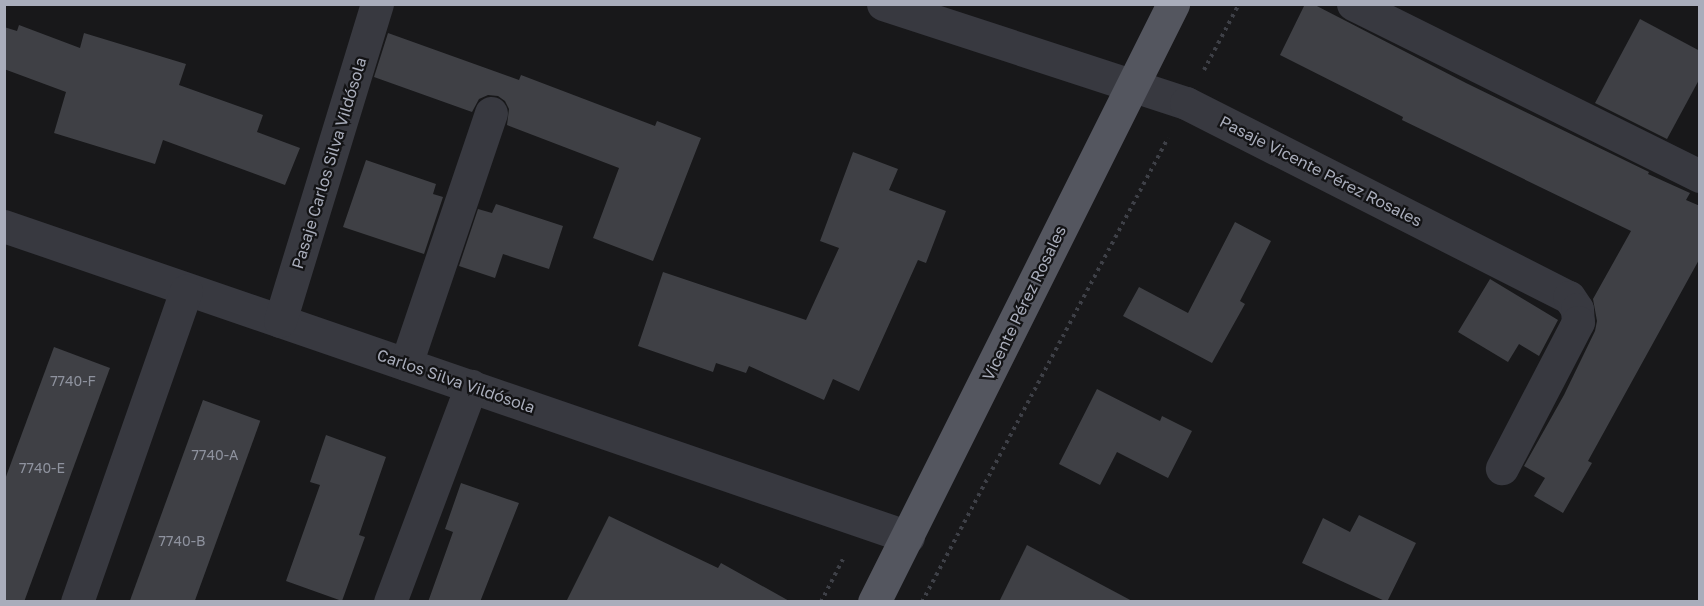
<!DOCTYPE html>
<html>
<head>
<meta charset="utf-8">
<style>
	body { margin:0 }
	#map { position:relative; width:1704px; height:606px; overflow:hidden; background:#18181a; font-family:"Golos Text",sans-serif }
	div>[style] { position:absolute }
	.building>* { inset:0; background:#3f4045; transform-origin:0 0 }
	.path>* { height:4px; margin-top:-2px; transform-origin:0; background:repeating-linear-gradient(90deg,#3e4047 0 3px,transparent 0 7.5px) }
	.minor>* { height:33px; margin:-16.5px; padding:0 16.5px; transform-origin:16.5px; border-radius:16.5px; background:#383940 }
	.major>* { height:33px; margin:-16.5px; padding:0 16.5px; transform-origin:16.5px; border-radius:16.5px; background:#54565f }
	span { translate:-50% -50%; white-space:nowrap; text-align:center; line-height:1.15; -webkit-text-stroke:4.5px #131315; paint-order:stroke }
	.number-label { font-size:14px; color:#8e929e }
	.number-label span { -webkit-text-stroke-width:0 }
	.street-label { font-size:16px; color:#a9adbb }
	.frame { position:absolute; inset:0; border:6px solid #a9adbb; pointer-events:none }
</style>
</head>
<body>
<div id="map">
	<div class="building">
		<i style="clip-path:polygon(1305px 4px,1313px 4px,1466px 83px,1649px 172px,1648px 174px,1690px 193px,1686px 200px,1700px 206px,1700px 258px,1588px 461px,1592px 463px,1563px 513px,1534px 496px,1545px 478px,1524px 466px,1564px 395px,1595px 331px,1597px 321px,1593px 299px,1631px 231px,1402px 120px,1403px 117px,1280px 55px)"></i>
		<i style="clip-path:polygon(1640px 19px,1700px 51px,1700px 78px,1667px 139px,1595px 103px)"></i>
		<i style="clip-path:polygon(19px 25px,80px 48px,84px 33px,186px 64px,179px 85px,263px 115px,257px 132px,300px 148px,285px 185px,163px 140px,155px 164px,54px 133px,66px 92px,4px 69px,4px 27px,17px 31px)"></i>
		<i style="clip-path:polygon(388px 33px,519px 80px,521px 75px,655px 126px,657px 121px,701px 138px,653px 261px,593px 238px,619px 168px,507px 125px,509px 109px,505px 101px,498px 96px,488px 95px,479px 99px,472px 112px,374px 77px)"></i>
		<i style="clip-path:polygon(853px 152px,898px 169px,889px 190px,946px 211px,926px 263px,918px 260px,859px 391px,833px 379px,824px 400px,749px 366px,746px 373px,716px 363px,713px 372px,638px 346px,663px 272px,806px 320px,839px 248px,820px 241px)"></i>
		<i style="clip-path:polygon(366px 160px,436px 184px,433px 194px,443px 197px,424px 254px,343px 227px)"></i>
		<i style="clip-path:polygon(496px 204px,563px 226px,549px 269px,503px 254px,495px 278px,459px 266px,478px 209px,492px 213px)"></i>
		<i style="clip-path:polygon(1235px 222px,1271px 241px,1240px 301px,1245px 304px,1212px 363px,1123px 316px,1139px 287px,1188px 313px)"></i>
		<i style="clip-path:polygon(1490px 279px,1558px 320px,1539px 356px,1519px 344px,1508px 362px,1458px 332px)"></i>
		<i style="clip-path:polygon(54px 347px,110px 368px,24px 602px,4px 602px,4px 482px)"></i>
		<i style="clip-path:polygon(1097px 389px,1160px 421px,1162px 416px,1192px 431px,1168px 478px,1117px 452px,1100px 485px,1059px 464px)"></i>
		<i style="left:203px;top:400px;width:61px;height:215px;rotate:20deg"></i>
		<i style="clip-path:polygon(326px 435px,386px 457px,359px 535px,365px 537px,342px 601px,286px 581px,320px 485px,310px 482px)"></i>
		<i style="clip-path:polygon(461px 483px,519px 503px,480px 602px,428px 602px,453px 532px,445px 529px)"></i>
		<i style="clip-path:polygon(1359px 515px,1416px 543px,1387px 602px,1302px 563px,1323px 518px,1350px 532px)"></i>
		<i style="clip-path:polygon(609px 516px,718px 568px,721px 563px,791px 602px,566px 602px)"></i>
		<i style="clip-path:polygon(1027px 545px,1134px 602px,999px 602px)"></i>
	</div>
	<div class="path">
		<i style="left:1204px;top:70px;width:75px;rotate:-62.1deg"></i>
		<i style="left:821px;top:602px;width:51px;rotate:-62.9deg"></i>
		<i style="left:922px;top:602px;width:525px;rotate:-62.07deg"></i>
	</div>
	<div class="minor">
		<i style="left:883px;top:4px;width:319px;rotate:18.1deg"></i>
		<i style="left:1186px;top:103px;width:429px;rotate:26.9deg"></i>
		<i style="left:1569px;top:297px;width:14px;rotate:56deg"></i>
		<i style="left:1577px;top:309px;width:13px;rotate:86deg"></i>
		<i style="left:1578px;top:322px;width:165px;rotate:117.5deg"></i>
		<i style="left:1353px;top:4px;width:387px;rotate:26.4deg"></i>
		<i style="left:4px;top:226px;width:956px;rotate:18.98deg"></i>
		<i style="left:280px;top:321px;width:332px;rotate:-73deg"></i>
		<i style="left:406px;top:364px;width:265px;rotate:-71.3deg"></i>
		<i style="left:77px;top:602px;width:330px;rotate:-70.7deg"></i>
		<i style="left:390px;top:602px;width:231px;rotate:-69.4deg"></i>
	</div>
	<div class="major">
		<i style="left:874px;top:602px;width:669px;rotate:-63.43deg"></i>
	</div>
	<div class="number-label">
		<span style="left:73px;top:381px">7740-F</span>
		<span style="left:215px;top:455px">7740-A</span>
		<span style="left:42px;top:468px">7740-E</span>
		<span style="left:182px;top:541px">7740-B</span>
	</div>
	<div class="street-label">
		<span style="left:329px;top:163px;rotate:-73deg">Pasaje Carlos Silva Vildósola</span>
		<span style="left:1321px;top:171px;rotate:27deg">Pasaje Vicente Pérez Rosales</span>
		<span style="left:1024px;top:303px;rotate:-64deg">Vicente Pérez Rosales</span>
		<span style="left:456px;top:381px;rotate:19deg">Carlos Silva Vildósola</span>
	</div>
	<div class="frame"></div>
</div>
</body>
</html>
